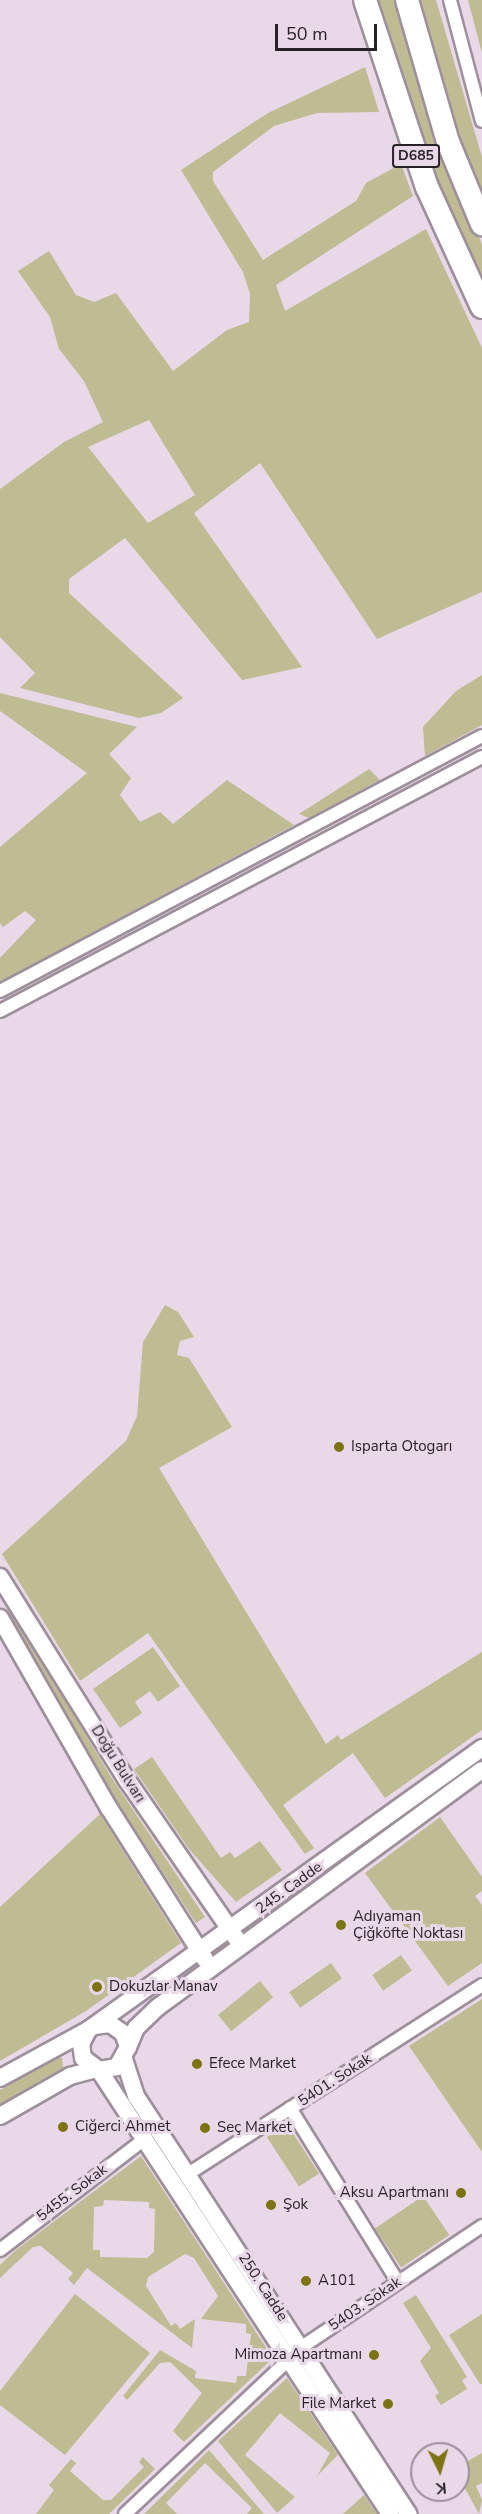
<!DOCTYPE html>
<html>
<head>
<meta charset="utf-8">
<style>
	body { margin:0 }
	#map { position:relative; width:482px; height:2514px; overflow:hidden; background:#e9d8e7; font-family:"Nunito Sans",sans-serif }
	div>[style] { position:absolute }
	.green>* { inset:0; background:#bfbb92; transform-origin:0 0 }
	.roads { filter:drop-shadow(2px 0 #9e8f9c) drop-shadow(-2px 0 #9e8f9c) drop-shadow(0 2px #9e8f9c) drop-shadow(0 -2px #9e8f9c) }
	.street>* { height:12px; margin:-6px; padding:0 6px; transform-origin:6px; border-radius:6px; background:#fff }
	.secondary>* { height:16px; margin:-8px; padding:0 8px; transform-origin:8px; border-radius:8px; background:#fff }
	.highway>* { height:22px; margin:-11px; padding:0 11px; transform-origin:11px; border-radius:11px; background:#fff }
	.dots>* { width:16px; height:16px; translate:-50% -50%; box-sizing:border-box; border:3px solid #e9d8e7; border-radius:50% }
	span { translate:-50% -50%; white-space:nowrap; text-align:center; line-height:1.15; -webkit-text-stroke:6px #e9d8e7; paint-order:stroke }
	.shield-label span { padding:2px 4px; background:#e9d8e7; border:2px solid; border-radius:4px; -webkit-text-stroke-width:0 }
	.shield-label { font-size:14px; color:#282228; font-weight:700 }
	.poi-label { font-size:15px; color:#282228 }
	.left { translate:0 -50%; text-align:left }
	.right { translate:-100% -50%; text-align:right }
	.street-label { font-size:15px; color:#282228 }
	.north { position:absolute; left:410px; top:2442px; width:60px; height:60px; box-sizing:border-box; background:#e9d8e7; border:2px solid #9c8f9b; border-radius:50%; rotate:175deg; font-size:16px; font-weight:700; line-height:24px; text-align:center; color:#282228 }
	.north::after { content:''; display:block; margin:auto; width:21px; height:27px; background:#7c7315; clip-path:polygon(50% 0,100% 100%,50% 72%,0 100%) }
	.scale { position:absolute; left:275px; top:24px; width:102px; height:27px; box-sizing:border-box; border:3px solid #282228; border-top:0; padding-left:8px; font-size:18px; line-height:21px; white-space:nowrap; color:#282228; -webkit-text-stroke:4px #e9d8e7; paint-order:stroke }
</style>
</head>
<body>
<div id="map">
	<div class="green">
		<i style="clip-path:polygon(374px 0,397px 0,482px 245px,482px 288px,443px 204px)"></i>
		<i style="clip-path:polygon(419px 0,436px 0,482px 157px,482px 193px,449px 109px)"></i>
		<i style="clip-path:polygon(468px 0,482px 0,482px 53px)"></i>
		<i style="clip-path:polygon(evenodd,365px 67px,379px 112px,317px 113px,274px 126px,213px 172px,213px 181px,263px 260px,356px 201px,366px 183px,401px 164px,413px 196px,276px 285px,285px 311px,426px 229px,482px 348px,482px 592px,377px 639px,260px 463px,194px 513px,302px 667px,242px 680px,125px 538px,69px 579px,69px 593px,183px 698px,161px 713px,139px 718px,20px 688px,35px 673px,0 637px,0 489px,64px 442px,103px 422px,84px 381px,59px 349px,50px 317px,18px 271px,49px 251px,76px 295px,94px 302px,116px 293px,173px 371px,227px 330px,249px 322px,250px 294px,243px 272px,181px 170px,268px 113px,365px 67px,149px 420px,195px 495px,148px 523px,88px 447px,149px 420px)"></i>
		<i style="clip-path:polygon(482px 675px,482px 725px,425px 756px,423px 727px,456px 691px)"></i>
		<i style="clip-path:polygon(0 693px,137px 727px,109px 754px,131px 778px,120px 795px,140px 822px,160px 812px,173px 824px,227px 780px,294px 825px,0 982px,0 958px,36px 920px,25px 911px,3px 927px,0 923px,0 847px,87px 773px,0 711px)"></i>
		<i style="clip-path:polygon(369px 769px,380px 780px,309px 818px,299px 814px)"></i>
		<i style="clip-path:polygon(165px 1305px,178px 1312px,194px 1337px,180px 1341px,177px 1355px,189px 1358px,232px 1427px,159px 1468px,326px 1744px,338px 1735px,341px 1740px,482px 1652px,482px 1730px,385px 1798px,353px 1753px,283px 1805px,314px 1848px,305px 1854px,148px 1633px,80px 1681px,2px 1554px,126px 1441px,137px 1416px,143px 1342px)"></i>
		<i style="clip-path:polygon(6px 1602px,111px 1777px,205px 1917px,196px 1923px,113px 1796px,14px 1628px)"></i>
		<i style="clip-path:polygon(153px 1647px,180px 1686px,158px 1702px,150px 1691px,135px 1702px,142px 1713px,120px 1728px,93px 1689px)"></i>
		<i style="clip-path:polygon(152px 1757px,221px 1858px,230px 1852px,235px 1858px,260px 1841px,282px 1870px,236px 1902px,189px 1849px,134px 1769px)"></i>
		<i style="clip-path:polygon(100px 1814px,181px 1943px,86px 2011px,0 2061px,0 1907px)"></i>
		<i style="clip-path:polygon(440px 1817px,482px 1877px,482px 1891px,475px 1896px,482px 1905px,482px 1963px,448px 1986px,365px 1873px)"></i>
		<i style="left:401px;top:1955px;width:19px;height:35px;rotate:55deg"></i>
		<i style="left:331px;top:1963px;width:19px;height:51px;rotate:55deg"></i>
		<i style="left:260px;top:1981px;width:21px;height:54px;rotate:51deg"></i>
		<i style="clip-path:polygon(482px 1999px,482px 2152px,409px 2046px)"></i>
		<i style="clip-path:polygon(56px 2058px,62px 2058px,63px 2068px,0 2104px,0 2090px)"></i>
		<i style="left:287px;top:2124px;width:59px;height:24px;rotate:57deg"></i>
		<i style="clip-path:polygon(evenodd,141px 2156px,273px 2358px,184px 2442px,173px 2431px,202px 2393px,170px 2362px,160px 2363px,127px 2400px,123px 2396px,160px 2350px,196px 2371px,195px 2378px,236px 2383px,237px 2376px,246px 2376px,251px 2334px,246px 2333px,246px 2324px,201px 2319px,218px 2296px,194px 2258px,185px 2254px,148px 2277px,146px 2286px,171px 2326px,176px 2323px,180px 2329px,195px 2319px,192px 2348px,87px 2268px,74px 2285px,68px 2279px,73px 2273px,41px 2246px,33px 2247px,0 2278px,0 2265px,16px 2250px,141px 2156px,104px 2200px,149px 2202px,149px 2208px,155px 2209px,154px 2252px,147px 2258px,100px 2257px,100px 2250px,93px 2250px,94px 2207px,103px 2206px,104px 2200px)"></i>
		<i style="left:423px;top:2196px;width:47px;height:58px;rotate:56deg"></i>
		<i style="clip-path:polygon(75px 2294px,150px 2353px,65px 2455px,0 2405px,0 2391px)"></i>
		<i style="clip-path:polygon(416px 2295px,467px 2377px,462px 2380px,467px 2389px,441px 2405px,435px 2396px,439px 2393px,420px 2361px,431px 2348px,403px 2303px)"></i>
		<i style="clip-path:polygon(482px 2314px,482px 2384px,480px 2384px,449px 2335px)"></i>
		<i style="clip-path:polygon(287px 2378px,338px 2455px,317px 2476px,330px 2453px,280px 2413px,245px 2455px,295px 2497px,277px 2513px,218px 2441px)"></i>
		<i style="clip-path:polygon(209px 2450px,264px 2514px,247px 2514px,252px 2508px,205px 2463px,166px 2503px,177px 2514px,144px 2514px)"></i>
		<i style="clip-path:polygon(482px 2453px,482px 2483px,476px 2486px,482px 2500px,479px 2514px,462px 2483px,468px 2479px,461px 2465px)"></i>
		<i style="clip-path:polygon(143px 2457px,155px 2469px,109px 2514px,36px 2514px,54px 2490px,49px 2485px,71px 2459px,76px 2463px,70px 2471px,103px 2500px,111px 2500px,144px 2467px,139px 2462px)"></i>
		<i style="clip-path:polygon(364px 2495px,377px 2514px,343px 2514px)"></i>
	</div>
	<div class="roads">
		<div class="street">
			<i style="left:450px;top:0;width:125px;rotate:75.2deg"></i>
			<i style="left:0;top:991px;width:545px;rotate:-27.88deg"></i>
			<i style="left:0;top:1011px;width:545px;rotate:-27.79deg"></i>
			<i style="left:290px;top:2108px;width:205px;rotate:58.2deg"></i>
			<i style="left:188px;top:2174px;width:350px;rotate:-32.7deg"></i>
			<i style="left:0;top:2250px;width:184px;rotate:-37.5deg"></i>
			<i style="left:125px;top:2514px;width:243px;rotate:-43.3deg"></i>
			<i style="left:302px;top:2347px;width:217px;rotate:-33.9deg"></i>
		</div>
		<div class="secondary">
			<i style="left:0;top:1577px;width:239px;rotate:58deg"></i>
			<i style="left:127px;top:1780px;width:192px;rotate:55.4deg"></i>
			<i style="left:0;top:1618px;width:219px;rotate:60.2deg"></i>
			<i style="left:109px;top:1808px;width:179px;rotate:57.6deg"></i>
			<i style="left:94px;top:2026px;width:16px;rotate:-7deg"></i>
			<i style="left:110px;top:2024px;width:16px;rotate:35deg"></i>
			<i style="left:123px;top:2033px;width:15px;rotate:70deg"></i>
			<i style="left:128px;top:2047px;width:23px;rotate:119deg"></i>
			<i style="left:117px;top:2067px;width:18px;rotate:171deg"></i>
			<i style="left:99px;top:2070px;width:20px;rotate:-143deg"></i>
			<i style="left:83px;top:2058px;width:14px;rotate:-98deg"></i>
			<i style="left:81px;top:2044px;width:16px;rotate:-63deg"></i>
			<i style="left:88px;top:2030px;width:485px;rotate:-35.6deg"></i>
			<i style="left:128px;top:2047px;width:21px;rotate:-67deg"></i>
			<i style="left:136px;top:2028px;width:30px;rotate:-44deg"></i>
			<i style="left:158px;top:2007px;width:401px;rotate:-36.2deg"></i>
			<i style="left:124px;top:2059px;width:39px;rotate:72deg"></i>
			<i style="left:136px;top:2096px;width:499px;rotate:56.9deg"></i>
			<i style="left:99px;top:2070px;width:531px;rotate:56.76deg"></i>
			<i style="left:0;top:2078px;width:100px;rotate:-28.6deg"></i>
			<i style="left:0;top:2116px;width:81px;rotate:-29.7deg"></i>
			<i style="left:70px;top:2076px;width:27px;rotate:-15deg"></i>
		</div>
		<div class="highway">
			<i style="left:365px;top:0;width:197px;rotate:71.7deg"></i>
			<i style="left:427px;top:187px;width:132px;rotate:65.4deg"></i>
			<i style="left:407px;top:0;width:148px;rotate:73.9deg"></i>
			<i style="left:448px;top:142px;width:89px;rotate:67.5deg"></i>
		</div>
	</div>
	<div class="dots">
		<i style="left:339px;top:1447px;background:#7c7315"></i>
		<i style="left:341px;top:1925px;background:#7c7315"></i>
		<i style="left:97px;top:1987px;background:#7c7315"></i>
		<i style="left:197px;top:2064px;background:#7c7315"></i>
		<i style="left:63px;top:2127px;background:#7c7315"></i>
		<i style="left:205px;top:2128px;background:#7c7315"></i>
		<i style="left:461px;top:2193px;background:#7c7315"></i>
		<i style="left:271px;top:2205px;background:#7c7315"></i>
		<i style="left:306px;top:2281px;background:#7c7315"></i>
		<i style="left:374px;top:2355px;background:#7c7315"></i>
		<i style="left:388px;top:2404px;background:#7c7315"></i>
	</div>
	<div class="shield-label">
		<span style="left:416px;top:156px">D685</span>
	</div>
	<div class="poi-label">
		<span class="left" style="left:351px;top:1447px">Isparta Otogarı</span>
		<span class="left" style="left:353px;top:1925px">Adıyaman<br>Çiğköfte Noktası</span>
		<span class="left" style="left:109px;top:1987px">Dokuzlar Manav</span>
		<span class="left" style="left:209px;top:2064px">Efece Market</span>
		<span class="left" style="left:75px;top:2127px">Ciğerci Ahmet</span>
		<span class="left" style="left:217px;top:2128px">Seç Market</span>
		<span class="right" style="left:449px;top:2193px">Aksu Apartmanı</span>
		<span class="left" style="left:283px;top:2205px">Şok</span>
		<span class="left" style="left:318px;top:2281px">A101</span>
		<span class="right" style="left:362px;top:2355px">Mimoza Apartmanı</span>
		<span class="right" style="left:376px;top:2404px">File Market</span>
	</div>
	<div class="street-label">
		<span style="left:118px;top:1764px;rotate:58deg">Doğu Bulvarı</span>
		<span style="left:289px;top:1888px;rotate:-36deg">245. Cadde</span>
		<span style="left:335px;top:2080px;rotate:-33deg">5401. Sokak</span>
		<span style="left:72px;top:2193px;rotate:-37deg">5455. Sokak</span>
		<span style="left:263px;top:2287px;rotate:57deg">250. Cadde</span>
		<span style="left:365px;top:2304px;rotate:-34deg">5403. Sokak</span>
	</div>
	<div class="north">K</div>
	<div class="scale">50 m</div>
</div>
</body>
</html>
